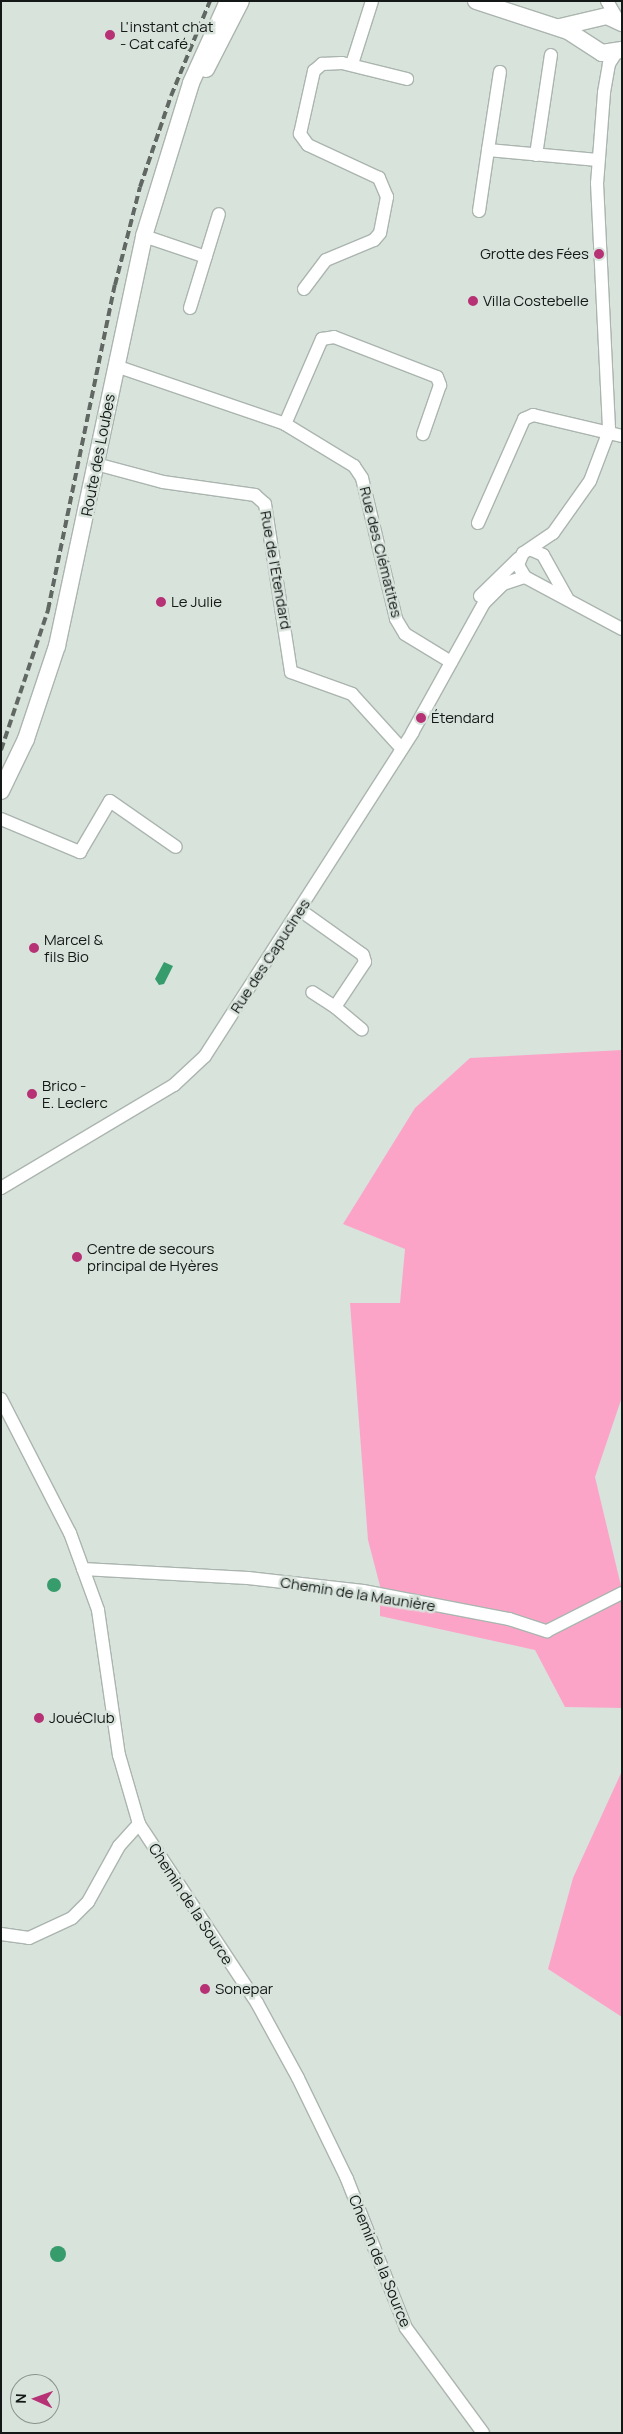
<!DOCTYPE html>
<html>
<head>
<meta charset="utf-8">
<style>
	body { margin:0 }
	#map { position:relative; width:623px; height:2434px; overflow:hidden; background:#d8e3dc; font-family:Manrope,sans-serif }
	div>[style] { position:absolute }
	.green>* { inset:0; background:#fca4c8 }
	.water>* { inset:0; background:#379c6c }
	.round { border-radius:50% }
	.roads { filter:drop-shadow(1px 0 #abb5af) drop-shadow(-1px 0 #abb5af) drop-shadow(0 1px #abb5af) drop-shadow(0 -1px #abb5af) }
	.minor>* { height:12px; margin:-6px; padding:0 6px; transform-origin:6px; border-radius:6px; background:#fff }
	.major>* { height:16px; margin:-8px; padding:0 8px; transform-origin:8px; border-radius:8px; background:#fff }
	.rail>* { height:4px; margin-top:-2px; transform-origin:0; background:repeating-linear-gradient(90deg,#616864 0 8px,transparent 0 12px) }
	.dots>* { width:14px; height:14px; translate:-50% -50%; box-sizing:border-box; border:2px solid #d8e3dc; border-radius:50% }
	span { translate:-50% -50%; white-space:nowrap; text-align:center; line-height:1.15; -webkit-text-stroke:5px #d8e3dc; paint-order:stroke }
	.poi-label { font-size:15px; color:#141816 }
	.left { translate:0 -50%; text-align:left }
	.right { translate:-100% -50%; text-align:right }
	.street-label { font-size:15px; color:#141816 }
	.frame { position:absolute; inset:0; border:2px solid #141816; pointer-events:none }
	.north { position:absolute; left:10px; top:2374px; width:50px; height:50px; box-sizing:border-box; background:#d8e3dc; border:1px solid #8a928d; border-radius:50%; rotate:272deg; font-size:14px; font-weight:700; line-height:20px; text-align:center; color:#141816 }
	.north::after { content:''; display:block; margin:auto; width:18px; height:22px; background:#b73175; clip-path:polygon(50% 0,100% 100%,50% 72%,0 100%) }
</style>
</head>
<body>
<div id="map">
	<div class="green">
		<i style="clip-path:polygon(622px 1050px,622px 1397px,595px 1477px,622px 1590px,622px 1708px,565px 1707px,535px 1650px,380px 1616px,380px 1586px,368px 1540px,350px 1303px,400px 1303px,405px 1249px,343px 1224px,415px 1108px,470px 1058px)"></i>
		<i style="clip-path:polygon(622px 1771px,622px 2017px,548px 1969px,573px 1878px)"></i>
	</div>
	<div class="water">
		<i style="clip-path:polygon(164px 962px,173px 966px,164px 984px,159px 985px,155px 979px)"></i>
		<i class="round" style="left:47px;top:1578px;width:14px;height:14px"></i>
		<i class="round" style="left:50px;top:2246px;width:16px;height:16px"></i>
	</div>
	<div class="roads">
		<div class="minor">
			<i style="left:607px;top:1px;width:22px;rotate:60deg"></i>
			<i style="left:618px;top:50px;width:17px;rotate:123deg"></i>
			<i style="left:609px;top:64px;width:29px;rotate:100deg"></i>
			<i style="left:604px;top:93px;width:90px;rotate:94.4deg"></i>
			<i style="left:597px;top:183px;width:248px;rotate:87.2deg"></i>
			<i style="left:609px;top:431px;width:53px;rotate:110.8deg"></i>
			<i style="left:590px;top:481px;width:64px;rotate:125.4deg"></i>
			<i style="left:553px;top:533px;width:36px;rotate:146deg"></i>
			<i style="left:523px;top:553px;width:13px;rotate:113deg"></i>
			<i style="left:518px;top:565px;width:14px;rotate:60deg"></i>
			<i style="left:525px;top:577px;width:110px;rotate:28.2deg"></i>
			<i style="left:352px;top:64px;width:66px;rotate:-72.4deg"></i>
			<i style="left:488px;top:150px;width:79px;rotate:-81.3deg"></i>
			<i style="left:536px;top:155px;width:101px;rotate:-81.5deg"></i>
			<i style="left:479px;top:211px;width:62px;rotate:-81.6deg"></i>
			<i style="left:488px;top:150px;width:110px;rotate:5.2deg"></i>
			<i style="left:144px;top:236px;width:65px;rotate:18.7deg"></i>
			<i style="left:304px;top:289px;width:36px;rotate:-53deg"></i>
			<i style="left:326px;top:260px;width:52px;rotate:-22.6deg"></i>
			<i style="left:374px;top:240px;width:9px;rotate:-49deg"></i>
			<i style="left:380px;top:233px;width:37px;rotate:-79deg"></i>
			<i style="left:387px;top:197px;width:21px;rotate:-113deg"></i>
			<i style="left:379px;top:178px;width:78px;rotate:-155.1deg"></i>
			<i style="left:308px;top:145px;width:14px;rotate:-126deg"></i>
			<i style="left:300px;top:134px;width:65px;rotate:-77.5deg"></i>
			<i style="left:314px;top:71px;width:11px;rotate:-41deg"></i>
			<i style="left:322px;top:64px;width:20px;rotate:-3deg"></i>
			<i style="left:342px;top:63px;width:67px;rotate:13.8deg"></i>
			<i style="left:190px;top:308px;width:98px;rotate:-72.9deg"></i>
			<i style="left:116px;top:366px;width:179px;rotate:18.9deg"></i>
			<i style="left:285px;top:424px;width:81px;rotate:31.3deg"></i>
			<i style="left:354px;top:466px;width:14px;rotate:56deg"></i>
			<i style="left:362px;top:478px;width:145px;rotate:76.4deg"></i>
			<i style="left:396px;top:619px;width:17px;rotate:59deg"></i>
			<i style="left:405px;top:634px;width:54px;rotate:31.3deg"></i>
			<i style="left:285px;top:424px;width:93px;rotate:-66.5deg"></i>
			<i style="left:322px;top:339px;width:12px;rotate:-9deg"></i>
			<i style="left:334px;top:337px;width:110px;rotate:21.2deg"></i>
			<i style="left:437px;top:377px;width:9px;rotate:69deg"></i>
			<i style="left:440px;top:385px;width:52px;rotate:109.1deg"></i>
			<i style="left:96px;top:464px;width:69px;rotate:15deg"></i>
			<i style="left:163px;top:482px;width:93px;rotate:8deg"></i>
			<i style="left:255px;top:495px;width:13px;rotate:42deg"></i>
			<i style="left:265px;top:504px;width:170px;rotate:81.2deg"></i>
			<i style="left:291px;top:672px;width:65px;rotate:19.8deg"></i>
			<i style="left:352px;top:694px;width:74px;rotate:47.7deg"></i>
			<i style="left:478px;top:523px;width:114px;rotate:-66.1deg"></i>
			<i style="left:524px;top:419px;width:10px;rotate:-24deg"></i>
			<i style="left:533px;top:415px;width:91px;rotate:13.3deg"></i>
			<i style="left:532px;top:550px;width:12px;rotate:24deg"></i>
			<i style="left:543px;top:555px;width:49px;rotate:60.8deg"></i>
			<i style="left:480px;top:596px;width:54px;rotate:-44.3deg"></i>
			<i style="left:1px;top:819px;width:86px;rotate:22.7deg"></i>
			<i style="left:80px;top:852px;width:59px;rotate:-59.5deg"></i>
			<i style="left:110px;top:801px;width:80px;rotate:34.9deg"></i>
			<i style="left:300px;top:910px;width:77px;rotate:35.5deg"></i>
			<i style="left:363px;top:955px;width:7px;rotate:74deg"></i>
			<i style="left:365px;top:962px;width:54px;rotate:123.7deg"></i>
			<i style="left:335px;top:1007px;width:27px;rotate:-147deg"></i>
			<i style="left:335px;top:1007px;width:35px;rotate:40deg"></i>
			<i style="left:1px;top:1188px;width:201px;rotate:-30.8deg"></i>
			<i style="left:174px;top:1085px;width:42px;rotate:-43.1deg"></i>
			<i style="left:205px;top:1056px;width:384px;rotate:-57.3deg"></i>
			<i style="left:412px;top:733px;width:149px;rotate:-61deg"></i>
			<i style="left:484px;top:603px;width:27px;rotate:-45deg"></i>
			<i style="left:503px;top:584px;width:23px;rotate:-18deg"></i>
			<i style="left:1px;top:1399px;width:151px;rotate:62.8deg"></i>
			<i style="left:70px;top:1533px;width:82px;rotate:70deg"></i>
			<i style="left:98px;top:1610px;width:147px;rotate:81.8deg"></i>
			<i style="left:119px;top:1755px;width:72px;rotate:73.8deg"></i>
			<i style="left:139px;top:1824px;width:214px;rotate:56.6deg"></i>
			<i style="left:257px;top:2003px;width:85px;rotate:61.3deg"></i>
			<i style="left:298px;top:2078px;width:112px;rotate:64.1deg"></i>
			<i style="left:347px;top:2179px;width:160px;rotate:68.4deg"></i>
			<i style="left:406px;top:2328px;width:130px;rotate:53.7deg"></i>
			<i style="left:83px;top:1569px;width:165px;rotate:3.1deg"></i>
			<i style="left:248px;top:1578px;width:116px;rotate:6.4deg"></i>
			<i style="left:363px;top:1591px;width:149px;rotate:10.9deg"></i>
			<i style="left:509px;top:1619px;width:40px;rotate:18deg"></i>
			<i style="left:547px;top:1631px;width:84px;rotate:-26.9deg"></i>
			<i style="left:1px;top:1934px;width:28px;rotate:8deg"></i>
			<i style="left:29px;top:1938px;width:47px;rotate:-24.9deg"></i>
			<i style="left:72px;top:1918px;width:23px;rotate:-45deg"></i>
			<i style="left:88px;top:1902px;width:64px;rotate:-61deg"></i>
			<i style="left:119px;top:1846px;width:30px;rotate:-48deg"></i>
		</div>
		<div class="major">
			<i style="left:476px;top:1px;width:97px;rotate:18.1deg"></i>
			<i style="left:568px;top:31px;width:40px;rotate:32.9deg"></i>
			<i style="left:602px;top:53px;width:20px;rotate:-9deg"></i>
			<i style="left:560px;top:27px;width:48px;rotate:-13.2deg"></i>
			<i style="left:607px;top:16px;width:17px;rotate:25deg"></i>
			<i style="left:206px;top:69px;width:76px;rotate:-62.8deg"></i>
			<i style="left:1px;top:791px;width:58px;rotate:-64.3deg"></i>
			<i style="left:26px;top:739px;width:98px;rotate:-71.6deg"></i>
			<i style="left:57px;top:646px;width:419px;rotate:-78deg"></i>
			<i style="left:144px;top:236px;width:160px;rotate:-72.9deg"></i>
			<i style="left:191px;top:83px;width:90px;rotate:-65.7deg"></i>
		</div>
	</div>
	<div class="rail">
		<i style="left:1px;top:750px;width:148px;rotate:-71.4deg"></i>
		<i style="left:48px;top:610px;width:332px;rotate:-78.4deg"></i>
		<i style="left:115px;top:285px;width:101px;rotate:-75.7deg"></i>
		<i style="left:140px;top:187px;width:96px;rotate:-71.2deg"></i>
		<i style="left:171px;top:96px;width:103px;rotate:-67.7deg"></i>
	</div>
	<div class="dots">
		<i style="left:110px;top:35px;background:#b73175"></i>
		<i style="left:599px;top:254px;background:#b73175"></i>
		<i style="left:473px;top:301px;background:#b73175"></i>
		<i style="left:161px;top:602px;background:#b73175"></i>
		<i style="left:421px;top:718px;background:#b73175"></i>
		<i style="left:34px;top:948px;background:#b73175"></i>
		<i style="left:32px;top:1094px;background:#b73175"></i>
		<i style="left:77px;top:1257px;background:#b73175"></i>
		<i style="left:39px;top:1718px;background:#b73175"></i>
		<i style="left:205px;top:1989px;background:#b73175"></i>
	</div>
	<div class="poi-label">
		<span class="left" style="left:120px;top:35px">L'instant chat<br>- Cat café</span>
		<span class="right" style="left:589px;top:254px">Grotte des Fées</span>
		<span class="left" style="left:483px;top:301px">Villa Costebelle</span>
		<span class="left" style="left:171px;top:602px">Le Julie</span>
		<span class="left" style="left:431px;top:718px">Étendard</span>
		<span class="left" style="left:44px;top:948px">Marcel &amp;<br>fils Bio</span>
		<span class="left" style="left:42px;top:1094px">Brico -<br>E. Leclerc</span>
		<span class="left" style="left:87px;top:1257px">Centre de secours<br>principal de Hyères</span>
		<span class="left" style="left:49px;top:1718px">JouéClub</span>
		<span class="left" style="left:215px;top:1989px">Sonepar</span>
	</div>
	<div class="street-label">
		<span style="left:98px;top:455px;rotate:-79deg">Route des Loubes</span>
		<span style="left:381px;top:552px;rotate:76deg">Rue des Clématites</span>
		<span style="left:276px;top:570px;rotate:80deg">Rue de l'Etendard</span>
		<span style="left:270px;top:956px;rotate:-57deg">Rue des Capucines</span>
		<span style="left:358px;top:1594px;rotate:9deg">Chemin de la Maunière</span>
		<span style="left:191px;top:1904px;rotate:57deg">Chemin de la Source</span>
		<span style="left:380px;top:2261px;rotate:68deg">Chemin de la Source</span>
	</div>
	<div class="frame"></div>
	<div class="north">N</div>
</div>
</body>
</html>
